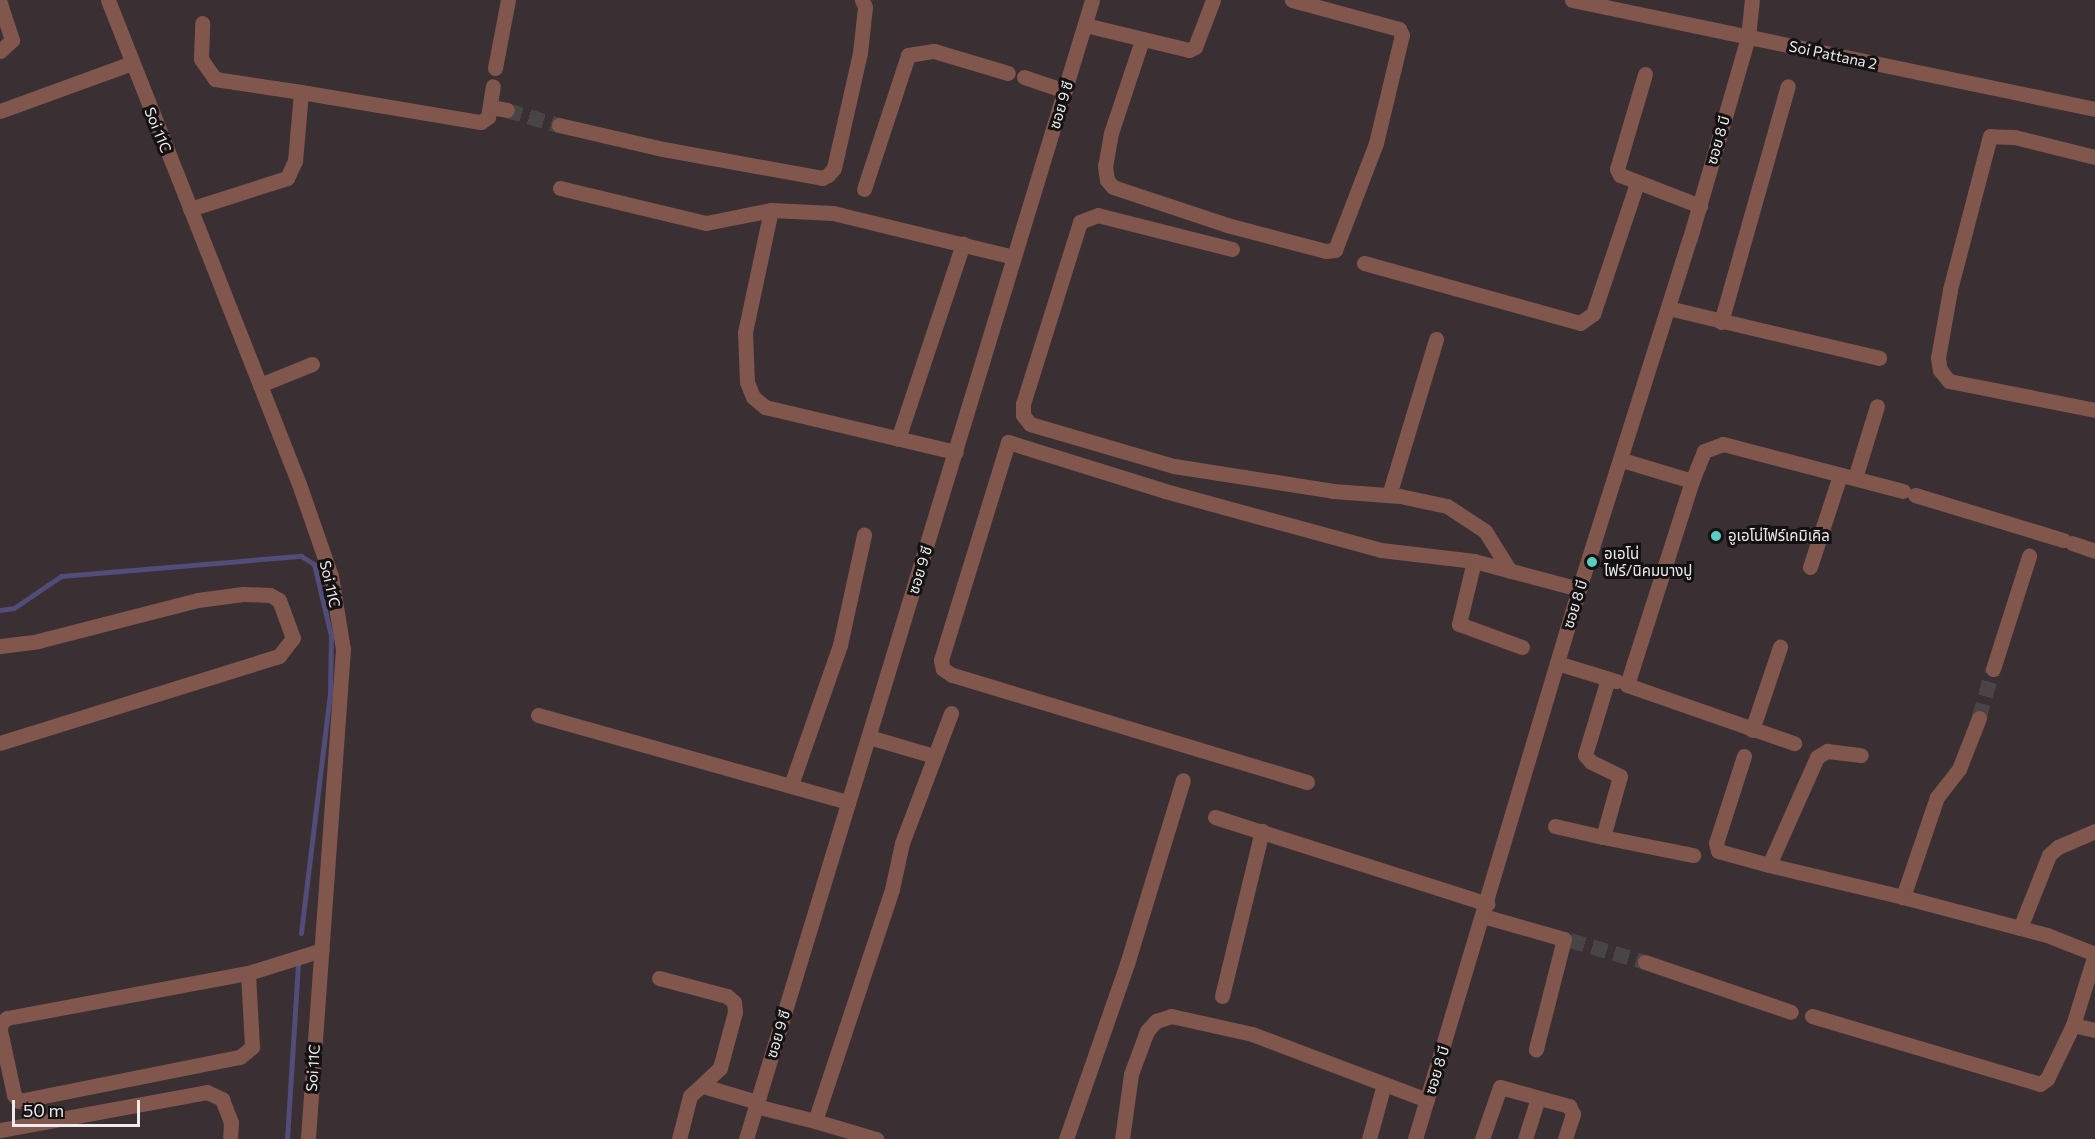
<!DOCTYPE html>
<html>
<head>
<meta charset="utf-8">
<style>
	body { margin:0 }
	#map { position:relative; width:2095px; height:1139px; overflow:hidden; background:#2c2829; font-family:Commissioner,"Noto Sans Thai",sans-serif }
	div>[style] { position:absolute }
	.built>* { inset:0; background:#3a2f32; transform-origin:0 0 }
	.stream>* { height:5px; margin:-2.5px; padding:0 2.5px; transform-origin:2.5px; border-radius:2.5px; background:#514c78 }
	.minor-tunnel>* { height:15px; margin-top:-7.5px; transform-origin:0; background:repeating-linear-gradient(90deg,#494546 0 15px,transparent 0 23px) }
	.minor>* { height:15px; margin:-7.5px; padding:0 7.5px; transform-origin:7.5px; border-radius:7.5px; background:#81564d }
	.dots>* { width:16px; height:16px; translate:-50% -50%; box-sizing:border-box; border:3px solid #131112; border-radius:50% }
	span { translate:-50% -50%; white-space:nowrap; text-align:center; line-height:1.15; -webkit-text-stroke:6px #131112; paint-order:stroke }
	.street-label { font-size:15px; color:#edebeb }
	.poi-label { font-size:15px; color:#edebeb }
	.left { translate:0 -50%; text-align:left }
	.scale { position:absolute; left:12px; top:1100px; width:128px; height:27px; box-sizing:border-box; border:3px solid #edebeb; border-top:0; padding-left:8px; font-size:18px; line-height:21px; white-space:nowrap; color:#edebeb; -webkit-text-stroke:4px #131112; paint-order:stroke }
</style>
</head>
<body>
<div id="map">
	<div class="built">
		<i style="left:0;top:0;width:2095px;height:1139px"></i>
	</div>
	<div class="stream">
		<i style="left:0;top:610px;width:14px;rotate:-8deg"></i>
		<i style="left:14px;top:608px;width:57px;rotate:-34.2deg"></i>
		<i style="left:61px;top:576px;width:241px;rotate:-4.8deg"></i>
		<i style="left:301px;top:556px;width:15px;rotate:32deg"></i>
		<i style="left:314px;top:564px;width:74px;rotate:76.7deg"></i>
		<i style="left:331px;top:636px;width:57px;rotate:91deg"></i>
		<i style="left:330px;top:693px;width:242px;rotate:96.9deg"></i>
		<i style="left:287px;top:1139px;width:177px;rotate:-86.4deg"></i>
	</div>
	<div class="minor-tunnel">
		<i style="left:507px;top:110px;width:54px;rotate:16.1deg"></i>
		<i style="left:1979px;top:718px;width:51px;rotate:-74.1deg"></i>
		<i style="left:1570px;top:940px;width:78px;rotate:16.3deg"></i>
	</div>
	<div class="minor">
		<i style="left:108px;top:0;width:520px;rotate:68.46deg"></i>
		<i style="left:299px;top:484px;width:97px;rotate:70.8deg"></i>
		<i style="left:331px;top:576px;width:74px;rotate:80.7deg"></i>
		<i style="left:343px;top:649px;width:491px;rotate:94.1deg"></i>
		<i style="left:1572px;top:0;width:534px;rotate:11.77deg"></i>
		<i style="left:0;top:3px;width:39px;rotate:72deg"></i>
		<i style="left:12px;top:40px;width:16px;rotate:137deg"></i>
		<i style="left:1085px;top:25px;width:107px;rotate:13.5deg"></i>
		<i style="left:1189px;top:50px;width:7px;rotate:-27deg"></i>
		<i style="left:1195px;top:47px;width:50px;rotate:-69deg"></i>
		<i style="left:1142px;top:40px;width:98px;rotate:108.4deg"></i>
		<i style="left:1111px;top:133px;width:34px;rotate:100deg"></i>
		<i style="left:1105px;top:166px;width:14px;rotate:82deg"></i>
		<i style="left:1107px;top:180px;width:9px;rotate:49deg"></i>
		<i style="left:1113px;top:187px;width:120px;rotate:18.4deg"></i>
		<i style="left:1227px;top:225px;width:102px;rotate:14.7deg"></i>
		<i style="left:1326px;top:251px;width:9px;rotate:-6deg"></i>
		<i style="left:1335px;top:250px;width:115px;rotate:-69deg"></i>
		<i style="left:1376px;top:143px;width:111px;rotate:-76.5deg"></i>
		<i style="left:1402px;top:35px;width:7px;rotate:-117deg"></i>
		<i style="left:1399px;top:29px;width:111px;rotate:-164.8deg"></i>
		<i style="left:495px;top:68px;width:69px;rotate:-79.2deg"></i>
		<i style="left:1645px;top:74px;width:99px;rotate:106.4deg"></i>
		<i style="left:1617px;top:169px;width:7px;rotate:63deg"></i>
		<i style="left:1620px;top:175px;width:86px;rotate:21.2deg"></i>
		<i style="left:1024px;top:77px;width:43px;rotate:18.9deg"></i>
		<i style="left:301px;top:92px;width:182px;rotate:9.5deg"></i>
		<i style="left:481px;top:122px;width:9px;rotate:-36deg"></i>
		<i style="left:488px;top:117px;width:31px;rotate:-81deg"></i>
		<i style="left:490px;top:107px;width:17px;rotate:10deg"></i>
		<i style="left:0;top:111px;width:140px;rotate:-20deg"></i>
		<i style="left:559px;top:125px;width:107px;rotate:13deg"></i>
		<i style="left:663px;top:149px;width:162px;rotate:10.3deg"></i>
		<i style="left:822px;top:178px;width:7px;rotate:-27deg"></i>
		<i style="left:828px;top:175px;width:9px;rotate:-49deg"></i>
		<i style="left:834px;top:168px;width:118px;rotate:-77.3deg"></i>
		<i style="left:860px;top:53px;width:46px;rotate:-83.8deg"></i>
		<i style="left:865px;top:7px;width:8px;rotate:-113deg"></i>
		<i style="left:2095px;top:157px;width:83px;rotate:-166.1deg"></i>
		<i style="left:2014px;top:137px;width:24px;rotate:-178deg"></i>
		<i style="left:1990px;top:136px;width:159px;rotate:104.6deg"></i>
		<i style="left:1950px;top:290px;width:69px;rotate:100deg"></i>
		<i style="left:1938px;top:358px;width:12px;rotate:81deg"></i>
		<i style="left:1940px;top:370px;width:14px;rotate:51deg"></i>
		<i style="left:1949px;top:381px;width:149px;rotate:11.2deg"></i>
		<i style="left:560px;top:188px;width:150px;rotate:13.5deg"></i>
		<i style="left:706px;top:223px;width:66px;rotate:-11.3deg"></i>
		<i style="left:771px;top:210px;width:62px;rotate:2.8deg"></i>
		<i style="left:833px;top:213px;width:185px;rotate:13.7deg"></i>
		<i style="left:864px;top:189px;width:141px;rotate:-71.8deg"></i>
		<i style="left:908px;top:55px;width:26px;rotate:-9deg"></i>
		<i style="left:934px;top:51px;width:77px;rotate:16.6deg"></i>
		<i style="left:190px;top:209px;width:102px;rotate:-17.7deg"></i>
		<i style="left:287px;top:178px;width:19px;rotate:-65deg"></i>
		<i style="left:295px;top:161px;width:69px;rotate:-85deg"></i>
		<i style="left:301px;top:92px;width:87px;rotate:-171.4deg"></i>
		<i style="left:215px;top:79px;width:24px;rotate:-125deg"></i>
		<i style="left:201px;top:59px;width:36px;rotate:-88deg"></i>
		<i style="left:771px;top:210px;width:125px;rotate:102deg"></i>
		<i style="left:745px;top:332px;width:50px;rotate:87.7deg"></i>
		<i style="left:747px;top:382px;width:16px;rotate:68deg"></i>
		<i style="left:753px;top:397px;width:16px;rotate:40deg"></i>
		<i style="left:765px;top:407px;width:196px;rotate:13.3deg"></i>
		<i style="left:1232px;top:249px;width:138px;rotate:-165.8deg"></i>
		<i style="left:1098px;top:215px;width:19px;rotate:159deg"></i>
		<i style="left:1080px;top:222px;width:191px;rotate:107.4deg"></i>
		<i style="left:1023px;top:404px;width:11px;rotate:90deg"></i>
		<i style="left:1023px;top:415px;width:11px;rotate:52deg"></i>
		<i style="left:1030px;top:424px;width:150px;rotate:16.3deg"></i>
		<i style="left:1174px;top:466px;width:161px;rotate:8.9deg"></i>
		<i style="left:1333px;top:491px;width:67px;rotate:4.3deg"></i>
		<i style="left:1400px;top:496px;width:48px;rotate:12deg"></i>
		<i style="left:1447px;top:506px;width:45px;rotate:33.3deg"></i>
		<i style="left:1485px;top:531px;width:47px;rotate:58deg"></i>
		<i style="left:1364px;top:263px;width:224px;rotate:15.5deg"></i>
		<i style="left:1580px;top:323px;width:16px;rotate:-35deg"></i>
		<i style="left:1593px;top:314px;width:138px;rotate:-71.4deg"></i>
		<i style="left:1668px;top:308px;width:217px;rotate:13.3deg"></i>
		<i style="left:1721px;top:322px;width:245px;rotate:-74.2deg"></i>
		<i style="left:260px;top:385px;width:56px;rotate:-22deg"></i>
		<i style="left:898px;top:439px;width:206px;rotate:-71.6deg"></i>
		<i style="left:1622px;top:460px;width:73px;rotate:16.7deg"></i>
		<i style="left:1692px;top:481px;width:214px;rotate:107.7deg"></i>
		<i style="left:1627px;top:685px;width:177px;rotate:19.2deg"></i>
		<i style="left:1855px;top:478px;width:75px;rotate:-73deg"></i>
		<i style="left:1692px;top:481px;width:32px;rotate:-68deg"></i>
		<i style="left:1704px;top:451px;width:20px;rotate:-20deg"></i>
		<i style="left:1723px;top:444px;width:186px;rotate:14.6deg"></i>
		<i style="left:1389px;top:495px;width:163px;rotate:-73.2deg"></i>
		<i style="left:1915px;top:495px;width:155px;rotate:16.9deg"></i>
		<i style="left:2072px;top:543px;width:24px;rotate:19deg"></i>
		<i style="left:1474px;top:561px;width:65px;rotate:103.4deg"></i>
		<i style="left:1459px;top:624px;width:67px;rotate:20.1deg"></i>
		<i style="left:1810px;top:567px;width:97px;rotate:-71.9deg"></i>
		<i style="left:0;top:646px;width:38px;rotate:-7deg"></i>
		<i style="left:38px;top:641px;width:165px;rotate:-14.4deg"></i>
		<i style="left:198px;top:600px;width:45px;rotate:-7.6deg"></i>
		<i style="left:243px;top:594px;width:27px;rotate:2deg"></i>
		<i style="left:270px;top:595px;width:10px;rotate:29deg"></i>
		<i style="left:279px;top:600px;width:40px;rotate:69.8deg"></i>
		<i style="left:293px;top:638px;width:23px;rotate:128deg"></i>
		<i style="left:279px;top:656px;width:292px;rotate:162.7deg"></i>
		<i style="left:1557px;top:663px;width:62px;rotate:17deg"></i>
		<i style="left:1993px;top:669px;width:119px;rotate:-72.3deg"></i>
		<i style="left:538px;top:715px;width:322px;rotate:15.7deg"></i>
		<i style="left:1979px;top:718px;width:55px;rotate:111.4deg"></i>
		<i style="left:1959px;top:769px;width:36px;rotate:128deg"></i>
		<i style="left:1937px;top:797px;width:106px;rotate:108.8deg"></i>
		<i style="left:1903px;top:897px;width:149px;rotate:14.8deg"></i>
		<i style="left:2047px;top:935px;width:52px;rotate:21.6deg"></i>
		<i style="left:2095px;top:954px;width:74px;rotate:107.2deg"></i>
		<i style="left:2073px;top:1025px;width:23px;rotate:13deg"></i>
		<i style="left:1752px;top:730px;width:88px;rotate:-71.4deg"></i>
		<i style="left:869px;top:737px;width:68px;rotate:16.3deg"></i>
		<i style="left:1744px;top:756px;width:91px;rotate:107.8deg"></i>
		<i style="left:1716px;top:843px;width:8px;rotate:76deg"></i>
		<i style="left:1718px;top:851px;width:53px;rotate:15.4deg"></i>
		<i style="left:1769px;top:865px;width:118px;rotate:-66deg"></i>
		<i style="left:1817px;top:757px;width:12px;rotate:-31deg"></i>
		<i style="left:1827px;top:751px;width:34px;rotate:7deg"></i>
		<i style="left:1307px;top:782px;width:371px;rotate:-163.2deg"></i>
		<i style="left:952px;top:675px;width:11px;rotate:-146deg"></i>
		<i style="left:943px;top:669px;width:9px;rotate:-103deg"></i>
		<i style="left:941px;top:660px;width:228px;rotate:-72.9deg"></i>
		<i style="left:1008px;top:442px;width:164px;rotate:17.3deg"></i>
		<i style="left:1165px;top:491px;width:224px;rotate:15.3deg"></i>
		<i style="left:1381px;top:550px;width:94px;rotate:6.7deg"></i>
		<i style="left:1474px;top:561px;width:109px;rotate:14.9deg"></i>
		<i style="left:791px;top:785px;width:148px;rotate:-70.7deg"></i>
		<i style="left:840px;top:645px;width:113px;rotate:-77.7deg"></i>
		<i style="left:1215px;top:817px;width:286px;rotate:17.7deg"></i>
		<i style="left:1555px;top:826px;width:49px;rotate:12.9deg"></i>
		<i style="left:1603px;top:837px;width:63px;rotate:-74.4deg"></i>
		<i style="left:1620px;top:776px;width:32px;rotate:-154deg"></i>
		<i style="left:1591px;top:762px;width:9px;rotate:-131deg"></i>
		<i style="left:1585px;top:755px;width:79px;rotate:-73.2deg"></i>
		<i style="left:1603px;top:837px;width:92px;rotate:11.3deg"></i>
		<i style="left:1769px;top:865px;width:138px;rotate:13.4deg"></i>
		<i style="left:1483px;top:916px;width:84px;rotate:15.9deg"></i>
		<i style="left:1564px;top:939px;width:114px;rotate:104.3deg"></i>
		<i style="left:2020px;top:928px;width:79px;rotate:-68.3deg"></i>
		<i style="left:2049px;top:855px;width:12px;rotate:-42deg"></i>
		<i style="left:2058px;top:847px;width:40px;rotate:-23.4deg"></i>
		<i style="left:1645px;top:962px;width:154px;rotate:18.9deg"></i>
		<i style="left:659px;top:978px;width:70px;rotate:14.8deg"></i>
		<i style="left:727px;top:996px;width:9px;rotate:41deg"></i>
		<i style="left:734px;top:1002px;width:10px;rotate:84deg"></i>
		<i style="left:735px;top:1012px;width:58px;rotate:105deg"></i>
		<i style="left:720px;top:1068px;width:41px;rotate:137deg"></i>
		<i style="left:690px;top:1096px;width:44px;rotate:104.3deg"></i>
		<i style="left:1222px;top:996px;width:170px;rotate:-76.4deg"></i>
		<i style="left:1812px;top:1016px;width:238px;rotate:16.6deg"></i>
		<i style="left:2040px;top:1084px;width:9px;rotate:-36deg"></i>
		<i style="left:2047px;top:1079px;width:60px;rotate:-64.3deg"></i>
		<i style="left:0;top:1029px;width:6px;rotate:-81deg"></i>
		<i style="left:1px;top:1023px;width:8px;rotate:-40deg"></i>
		<i style="left:7px;top:1018px;width:245px;rotate:-10.6deg"></i>
		<i style="left:0;top:1030px;width:66px;rotate:77.8deg"></i>
		<i style="left:14px;top:1095px;width:8px;rotate:50deg"></i>
		<i style="left:19px;top:1101px;width:225px;rotate:-11.3deg"></i>
		<i style="left:240px;top:1057px;width:16px;rotate:-40deg"></i>
		<i style="left:252px;top:1047px;width:74px;rotate:-93.1deg"></i>
		<i style="left:248px;top:973px;width:77px;rotate:-17.3deg"></i>
		<i style="left:703px;top:1086px;width:56px;rotate:16.5deg"></i>
		<i style="left:756px;top:1106px;width:61px;rotate:14.3deg"></i>
		<i style="left:815px;top:1121px;width:244px;rotate:-71.6deg"></i>
		<i style="left:892px;top:889px;width:47px;rotate:-77.7deg"></i>
		<i style="left:902px;top:843px;width:139px;rotate:-69.3deg"></i>
		<i style="left:815px;top:1121px;width:64px;rotate:16.4deg"></i>
		<i style="left:0;top:1130px;width:210px;rotate:-10.4deg"></i>
		<i style="left:207px;top:1092px;width:17px;rotate:25deg"></i>
		<i style="left:222px;top:1099px;width:25px;rotate:69deg"></i>
		<i style="left:231px;top:1122px;width:17px;rotate:93deg"></i>
		<i style="left:746px;top:1139px;width:1190px;rotate:-73.1deg"></i>
		<i style="left:1066px;top:1139px;width:185px;rotate:-70.8deg"></i>
		<i style="left:1127px;top:964px;width:192px;rotate:-73.1deg"></i>
		<i style="left:1122px;top:1139px;width:66px;rotate:-82.1deg"></i>
		<i style="left:1131px;top:1074px;width:46px;rotate:-69.6deg"></i>
		<i style="left:1147px;top:1031px;width:13px;rotate:-48deg"></i>
		<i style="left:1156px;top:1021px;width:16px;rotate:-18deg"></i>
		<i style="left:1171px;top:1016px;width:83px;rotate:12.5deg"></i>
		<i style="left:1252px;top:1034px;width:187px;rotate:20.7deg"></i>
		<i style="left:1369px;top:1139px;width:57px;rotate:-74.7deg"></i>
		<i style="left:1415px;top:1139px;width:574px;rotate:-73.4deg"></i>
		<i style="left:1579px;top:589px;width:368px;rotate:-72.5deg"></i>
		<i style="left:1690px;top:238px;width:209px;rotate:-73.9deg"></i>
		<i style="left:1748px;top:37px;width:37px;rotate:-84deg"></i>
		<i style="left:1482px;top:1139px;width:55px;rotate:-70.9deg"></i>
		<i style="left:1500px;top:1087px;width:72px;rotate:15.4deg"></i>
		<i style="left:1569px;top:1106px;width:9px;rotate:63deg"></i>
		<i style="left:1573px;top:1114px;width:26px;rotate:108deg"></i>
		<i style="left:1525px;top:1139px;width:43px;rotate:-72.4deg"></i>
	</div>
	<div class="dots">
		<i style="left:1716px;top:536px;background:#58cec1"></i>
		<i style="left:1592px;top:562px;background:#58cec1"></i>
	</div>
	<div class="street-label">
		<span style="left:1833px;top:55px;rotate:12deg">Soi Pattana 2</span>
		<span style="left:1061px;top:105px;rotate:-73deg">ซอย 9 ซี</span>
		<span style="left:158px;top:130px;rotate:68deg">Soi 11C</span>
		<span style="left:1718px;top:140px;rotate:-74deg">ซอย 8 บี</span>
		<span style="left:920px;top:570px;rotate:-73deg">ซอย 9 ซี</span>
		<span style="left:330px;top:584px;rotate:77deg">Soi 11C</span>
		<span style="left:1575px;top:604px;rotate:-73deg">ซอย 8 บี</span>
		<span style="left:778px;top:1034px;rotate:-73deg">ซอย 9 ซี</span>
		<span style="left:313px;top:1068px;rotate:-86deg">Soi 11C</span>
		<span style="left:1437px;top:1070px;rotate:-73deg">ซอย 8 บี</span>
	</div>
	<div class="poi-label">
		<span class="left" style="left:1728px;top:536px">อูเอโน่ไฟร์เคมิเคิล</span>
		<span class="left" style="left:1604px;top:562px">อูเอโน่<br>ไฟร์/นิคมบางปู</span>
	</div>
	<div class="scale">50 m</div>
</div>
</body>
</html>
